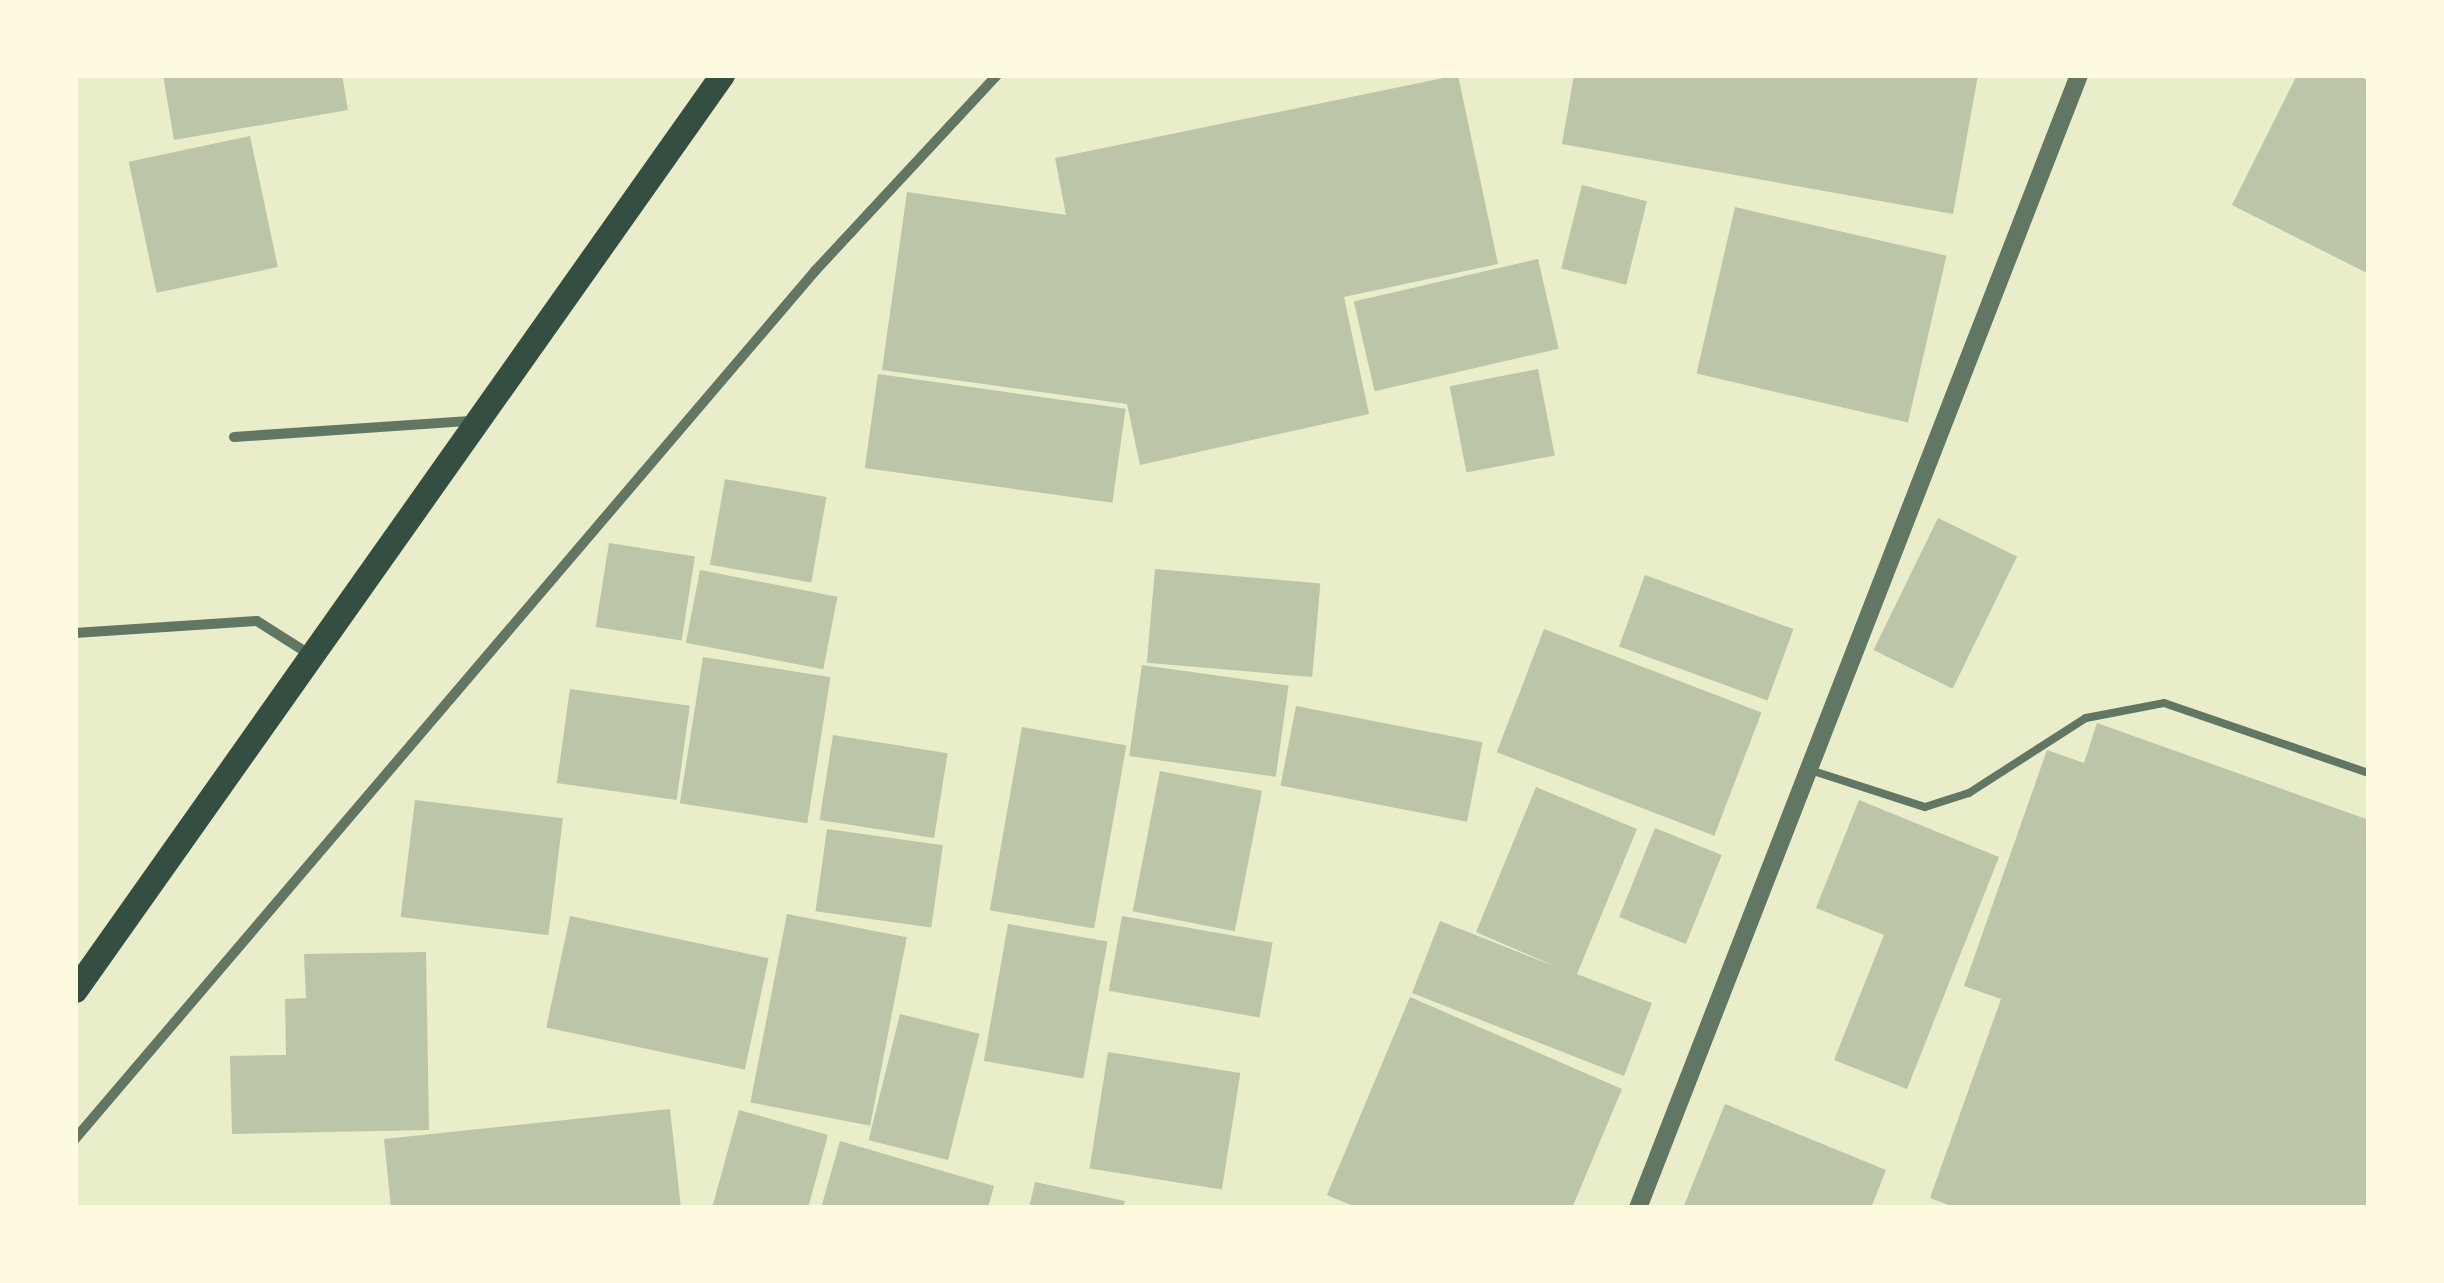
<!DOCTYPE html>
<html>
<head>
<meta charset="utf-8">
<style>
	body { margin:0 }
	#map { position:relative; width:2444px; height:1283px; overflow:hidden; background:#e9edc9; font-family:"IBM Plex Sans",sans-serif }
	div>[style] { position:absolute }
	.building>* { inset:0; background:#bcc5a7; transform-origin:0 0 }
	.service>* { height:8px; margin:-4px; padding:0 4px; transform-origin:4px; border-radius:4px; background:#617663 }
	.minor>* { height:10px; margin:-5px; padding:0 5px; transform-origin:5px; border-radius:5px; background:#617663 }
	.tertiary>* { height:18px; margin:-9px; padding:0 9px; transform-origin:9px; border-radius:9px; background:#617663 }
	.primary>* { height:25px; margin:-12.5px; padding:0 12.5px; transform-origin:12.5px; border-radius:12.5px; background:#344e41 }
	span { translate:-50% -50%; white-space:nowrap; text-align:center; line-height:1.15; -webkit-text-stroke:10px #fefae0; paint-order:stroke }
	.frame { position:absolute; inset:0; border:78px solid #fefae0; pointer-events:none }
</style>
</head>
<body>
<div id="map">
	<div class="building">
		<i style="clip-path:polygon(163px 75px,342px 75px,348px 110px,174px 140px)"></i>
		<i style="clip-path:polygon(1458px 75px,1498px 264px,1344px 297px,1369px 414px,1140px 465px,1127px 404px,882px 370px,907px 192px,1066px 215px,1055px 158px)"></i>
		<i style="clip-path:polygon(1574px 75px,1978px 75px,1953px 214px,1562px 144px)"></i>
		<i style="clip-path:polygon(2297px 75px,2357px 75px,2369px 81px,2369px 274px,2232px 205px)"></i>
		<i style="left:250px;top:136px;width:134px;height:124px;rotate:78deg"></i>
		<i style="left:1582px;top:185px;width:67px;height:86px;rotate:14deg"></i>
		<i style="left:1735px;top:207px;width:217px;height:171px;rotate:13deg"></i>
		<i style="left:1538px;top:259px;width:92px;height:189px;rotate:77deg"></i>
		<i style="left:1538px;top:369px;width:88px;height:90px;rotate:79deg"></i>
		<i style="left:878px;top:374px;width:250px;height:95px;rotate:8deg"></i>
		<i style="left:725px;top:479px;width:103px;height:87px;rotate:10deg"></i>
		<i style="left:1938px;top:518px;width:88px;height:147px;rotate:26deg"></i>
		<i style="left:609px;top:543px;width:87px;height:85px;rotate:9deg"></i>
		<i style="left:1155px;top:569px;width:166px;height:94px;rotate:5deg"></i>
		<i style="left:700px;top:570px;width:140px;height:74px;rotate:11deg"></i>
		<i style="left:1645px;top:575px;width:158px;height:76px;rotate:20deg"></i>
		<i style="left:1544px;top:629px;width:233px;height:132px;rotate:21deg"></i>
		<i style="left:703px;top:657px;width:129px;height:148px;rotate:9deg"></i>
		<i style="left:1142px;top:665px;width:148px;height:92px;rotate:8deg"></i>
		<i style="left:570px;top:689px;width:121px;height:95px;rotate:8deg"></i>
		<i style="left:1296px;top:706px;width:190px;height:81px;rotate:11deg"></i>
		<i style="clip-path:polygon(2097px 723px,2369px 820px,2369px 1208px,1957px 1208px,1930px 1198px,2001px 999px,1964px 986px,2047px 750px,2084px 763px)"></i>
		<i style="left:1022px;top:727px;width:106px;height:186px;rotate:10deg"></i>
		<i style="left:833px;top:735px;width:116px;height:86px;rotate:9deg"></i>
		<i style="left:1160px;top:771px;width:104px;height:143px;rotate:11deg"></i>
		<i style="clip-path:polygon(1536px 787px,1637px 829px,1577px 974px,1652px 1003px,1624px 1076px,1412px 993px,1440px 921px,1559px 968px,1476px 932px)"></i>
		<i style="left:415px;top:800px;width:149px;height:118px;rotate:7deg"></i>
		<i style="clip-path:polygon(1859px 800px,1999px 857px,1907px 1089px,1834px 1060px,1884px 935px,1816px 908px)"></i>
		<i style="left:1655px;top:828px;width:72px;height:96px;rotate:22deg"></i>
		<i style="left:827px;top:829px;width:117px;height:83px;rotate:8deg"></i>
		<i style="left:787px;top:914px;width:122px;height:192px;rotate:11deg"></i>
		<i style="left:570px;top:916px;width:203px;height:114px;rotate:12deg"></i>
		<i style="left:1122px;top:916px;width:153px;height:76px;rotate:10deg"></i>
		<i style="left:1008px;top:924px;width:101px;height:139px;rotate:10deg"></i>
		<i style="clip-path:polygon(426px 952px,429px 1130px,232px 1134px,230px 1056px,286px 1055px,285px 999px,306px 998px,304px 954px)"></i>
		<i style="clip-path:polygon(1410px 997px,1622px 1089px,1572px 1208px,1358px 1208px,1327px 1195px)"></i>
		<i style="left:900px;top:1014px;width:82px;height:130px;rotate:14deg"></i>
		<i style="left:1108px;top:1052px;width:134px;height:118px;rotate:9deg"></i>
		<i style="clip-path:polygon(1725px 1104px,1886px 1170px,1871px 1208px,1683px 1208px)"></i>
		<i style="clip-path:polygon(670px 1109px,681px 1208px,391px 1208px,384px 1139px)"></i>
		<i style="clip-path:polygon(739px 1110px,828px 1135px,808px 1208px,712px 1208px)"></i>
		<i style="clip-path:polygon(840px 1141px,994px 1186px,988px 1208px,821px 1208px)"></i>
		<i style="clip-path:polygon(1035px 1182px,1125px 1201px,1123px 1208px,1029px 1208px)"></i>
	</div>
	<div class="service">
		<i style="left:1807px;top:769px;width:124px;rotate:17.9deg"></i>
		<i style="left:1925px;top:807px;width:46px;rotate:-17.7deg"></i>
		<i style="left:1969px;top:793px;width:139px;rotate:-32.7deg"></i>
		<i style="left:2086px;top:718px;width:79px;rotate:-10.9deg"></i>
		<i style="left:2164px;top:703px;width:217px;rotate:18.9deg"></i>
	</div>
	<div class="minor">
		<i style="left:234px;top:437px;width:237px;rotate:-3.9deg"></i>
		<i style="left:75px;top:633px;width:182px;rotate:-3.8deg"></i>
		<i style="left:257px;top:621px;width:62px;rotate:32.4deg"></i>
		<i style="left:75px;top:1139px;width:1141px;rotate:-49.55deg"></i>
		<i style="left:815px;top:271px;width:267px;rotate:-47.1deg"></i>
	</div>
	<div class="tertiary">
		<i style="left:1638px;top:1208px;width:1216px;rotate:-68.73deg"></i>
	</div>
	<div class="primary">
		<i style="left:75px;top:990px;width:1121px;rotate:-54.74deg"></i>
	</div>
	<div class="frame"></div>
</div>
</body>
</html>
